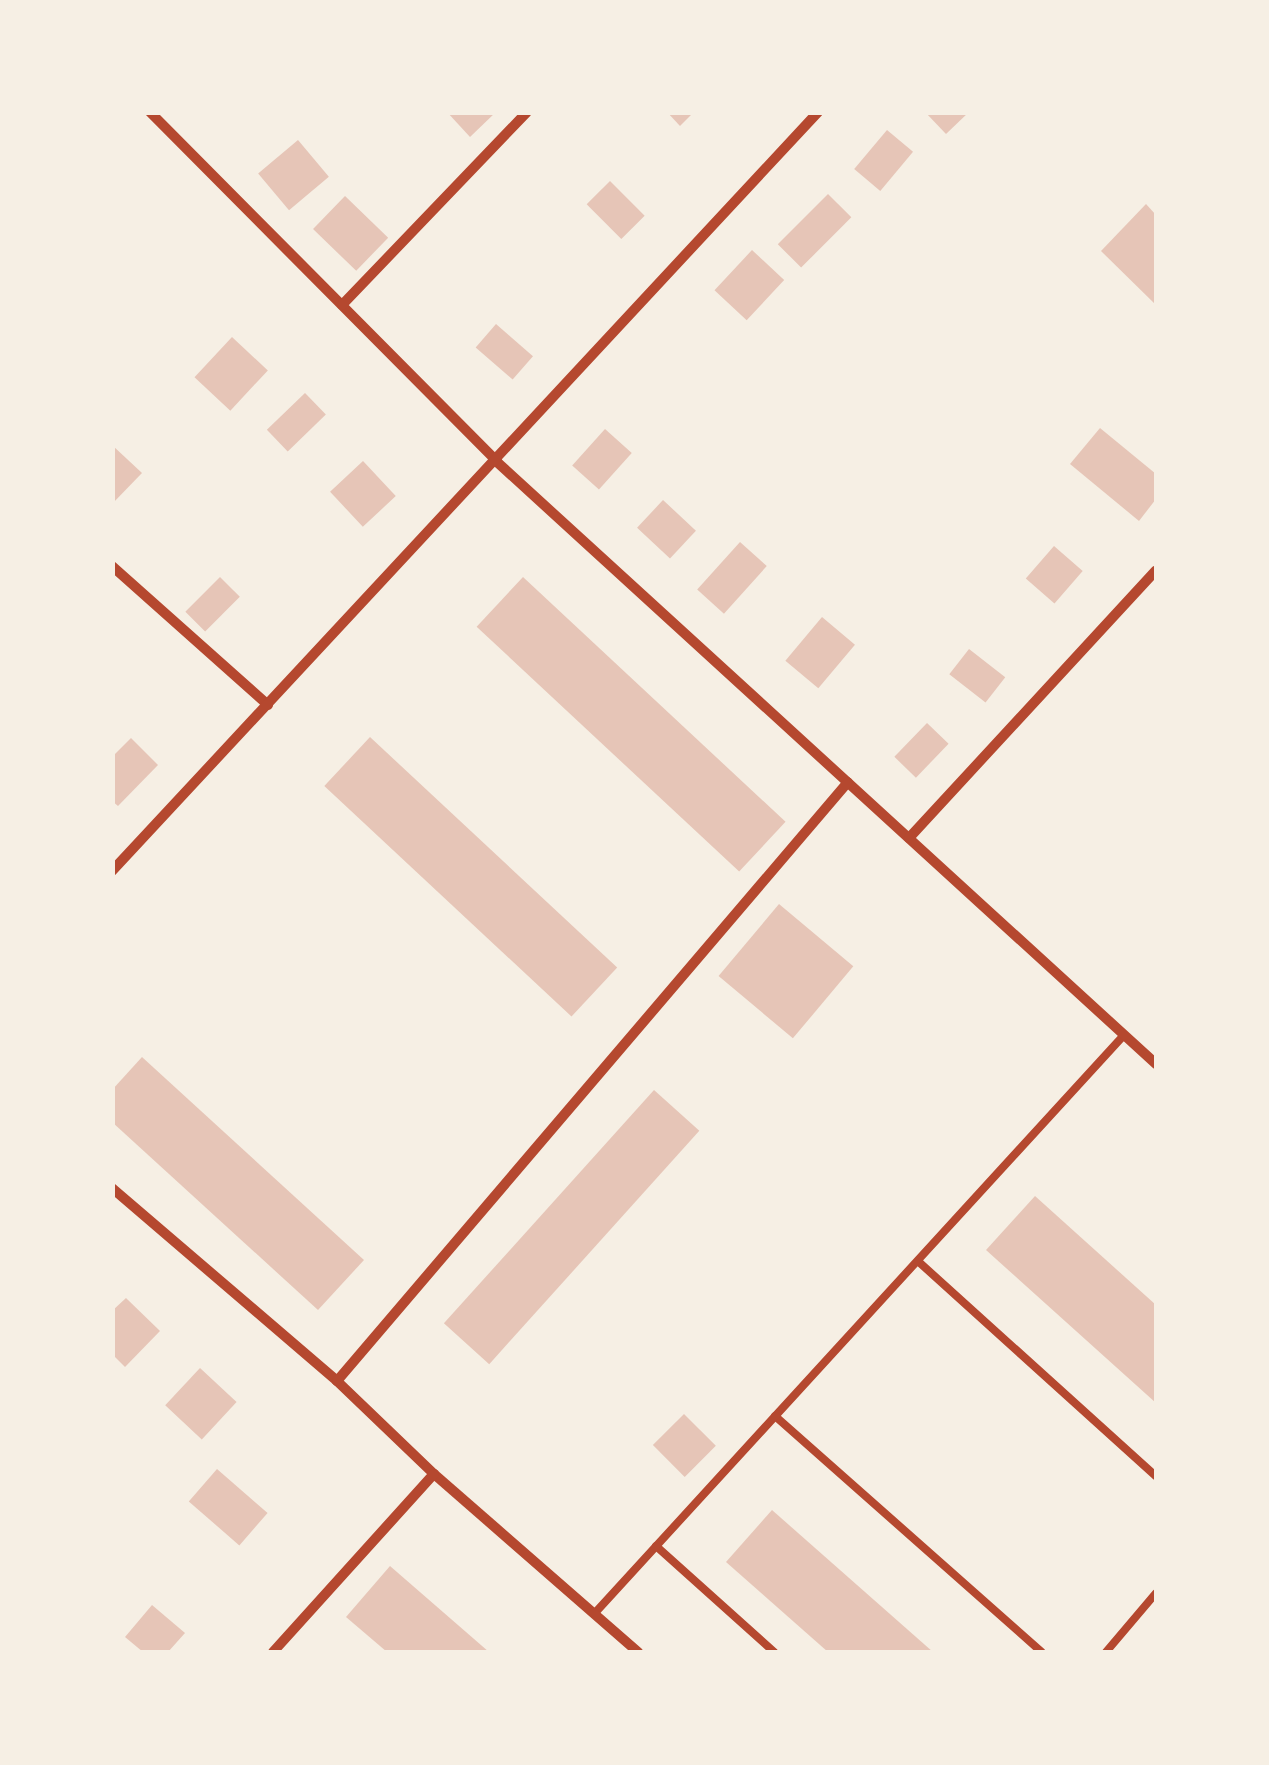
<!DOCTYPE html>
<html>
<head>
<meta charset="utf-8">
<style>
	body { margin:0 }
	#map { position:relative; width:1269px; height:1765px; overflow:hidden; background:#f6efe4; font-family:Raleway,sans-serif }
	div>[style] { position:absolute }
	.building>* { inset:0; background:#e6c5b7; transform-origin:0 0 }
	.service>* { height:8px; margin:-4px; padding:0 4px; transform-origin:4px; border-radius:4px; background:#b5482f }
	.minor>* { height:10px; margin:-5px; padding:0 5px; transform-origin:5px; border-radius:5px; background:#b5482f }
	span { translate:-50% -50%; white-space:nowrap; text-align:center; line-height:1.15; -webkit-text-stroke:10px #f6efe4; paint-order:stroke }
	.frame { position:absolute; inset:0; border:115px solid #f6efe4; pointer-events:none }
</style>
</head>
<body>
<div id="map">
	<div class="building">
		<i style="clip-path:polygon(447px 112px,496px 112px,470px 137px)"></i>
		<i style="clip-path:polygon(667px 112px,694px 112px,680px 126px)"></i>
		<i style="clip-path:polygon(925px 112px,969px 112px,946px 134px)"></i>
		<i style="left:887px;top:130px;width:34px;height:51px;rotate:40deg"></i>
		<i style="left:298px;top:140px;width:48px;height:52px;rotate:50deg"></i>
		<i style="left:610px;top:181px;width:49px;height:33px;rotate:45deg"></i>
		<i style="left:828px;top:194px;width:33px;height:71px;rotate:45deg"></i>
		<i style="left:345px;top:196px;width:60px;height:46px;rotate:44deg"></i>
		<i style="clip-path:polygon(1146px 204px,1156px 215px,1156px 305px,1101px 251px)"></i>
		<i style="left:752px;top:250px;width:44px;height:55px;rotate:43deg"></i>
		<i style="left:496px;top:324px;width:49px;height:31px;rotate:41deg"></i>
		<i style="left:232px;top:337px;width:49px;height:55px;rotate:43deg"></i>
		<i style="left:305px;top:393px;width:30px;height:53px;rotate:46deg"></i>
		<i style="clip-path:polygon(1100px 428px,1156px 474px,1156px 499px,1139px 521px,1070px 464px)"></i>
		<i style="left:605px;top:429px;width:36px;height:49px;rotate:42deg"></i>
		<i style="clip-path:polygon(112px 445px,142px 473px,112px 504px)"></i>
		<i style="left:363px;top:461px;width:48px;height:45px;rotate:47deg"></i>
		<i style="left:663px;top:500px;width:45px;height:38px;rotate:43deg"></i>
		<i style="left:740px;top:542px;width:36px;height:64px;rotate:42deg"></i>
		<i style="left:1054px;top:546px;width:38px;height:43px;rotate:41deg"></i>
		<i style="left:220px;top:577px;width:28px;height:49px;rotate:45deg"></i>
		<i style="left:523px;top:577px;width:359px;height:68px;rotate:43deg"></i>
		<i style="left:822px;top:617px;width:43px;height:57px;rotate:40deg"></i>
		<i style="left:969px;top:649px;width:46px;height:32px;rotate:38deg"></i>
		<i style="left:927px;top:723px;width:30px;height:47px;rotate:44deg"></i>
		<i style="left:370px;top:737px;width:338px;height:67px;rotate:43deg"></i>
		<i style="clip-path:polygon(131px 738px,158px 765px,118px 806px,112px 801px,112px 757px)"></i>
		<i style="left:779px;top:904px;width:97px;height:94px;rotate:40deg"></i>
		<i style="clip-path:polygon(142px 1057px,364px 1260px,318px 1310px,112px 1122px,112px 1090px)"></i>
		<i style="left:654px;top:1090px;width:61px;height:314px;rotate:42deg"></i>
		<i style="clip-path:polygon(1035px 1196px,1156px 1305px,1156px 1403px,986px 1250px)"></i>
		<i style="clip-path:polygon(126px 1298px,160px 1331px,125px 1367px,112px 1354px,112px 1311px)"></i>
		<i style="left:200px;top:1368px;width:50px;height:51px;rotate:43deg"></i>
		<i style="left:684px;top:1414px;width:45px;height:44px;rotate:45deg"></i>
		<i style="left:217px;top:1469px;width:67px;height:43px;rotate:41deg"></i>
		<i style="clip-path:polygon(772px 1510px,933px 1652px,828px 1652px,726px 1562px)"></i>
		<i style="clip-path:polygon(390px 1566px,489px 1652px,387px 1652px,346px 1617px)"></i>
		<i style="clip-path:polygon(152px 1605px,185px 1633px,168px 1652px,143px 1652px,125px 1637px)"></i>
	</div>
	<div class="service">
		<i style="left:920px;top:1263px;width:318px;rotate:42.1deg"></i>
		<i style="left:775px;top:1416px;width:356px;rotate:41.5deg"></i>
		<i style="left:656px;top:1546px;width:159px;rotate:41.9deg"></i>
		<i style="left:594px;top:1614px;width:785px;rotate:-47.53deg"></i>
		<i style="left:1106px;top:1652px;width:77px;rotate:-49.7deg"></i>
	</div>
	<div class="minor">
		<i style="left:150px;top:112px;width:493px;rotate:45.2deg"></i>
		<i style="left:497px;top:462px;width:893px;rotate:42.41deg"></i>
		<i style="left:342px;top:305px;width:267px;rotate:-46.2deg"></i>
		<i style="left:112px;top:566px;width:209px;rotate:41.7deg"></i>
		<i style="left:909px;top:838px;width:364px;rotate:-47.3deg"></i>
		<i style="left:112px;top:871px;width:1037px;rotate:-47.07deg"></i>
		<i style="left:112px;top:1188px;width:296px;rotate:40.6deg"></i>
		<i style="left:337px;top:1381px;width:134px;rotate:43.8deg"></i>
		<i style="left:434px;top:1474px;width:271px;rotate:41.1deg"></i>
		<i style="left:337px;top:1381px;width:787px;rotate:-49.53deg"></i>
		<i style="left:273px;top:1652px;width:240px;rotate:-47.9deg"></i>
	</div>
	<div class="frame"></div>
</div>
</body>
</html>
